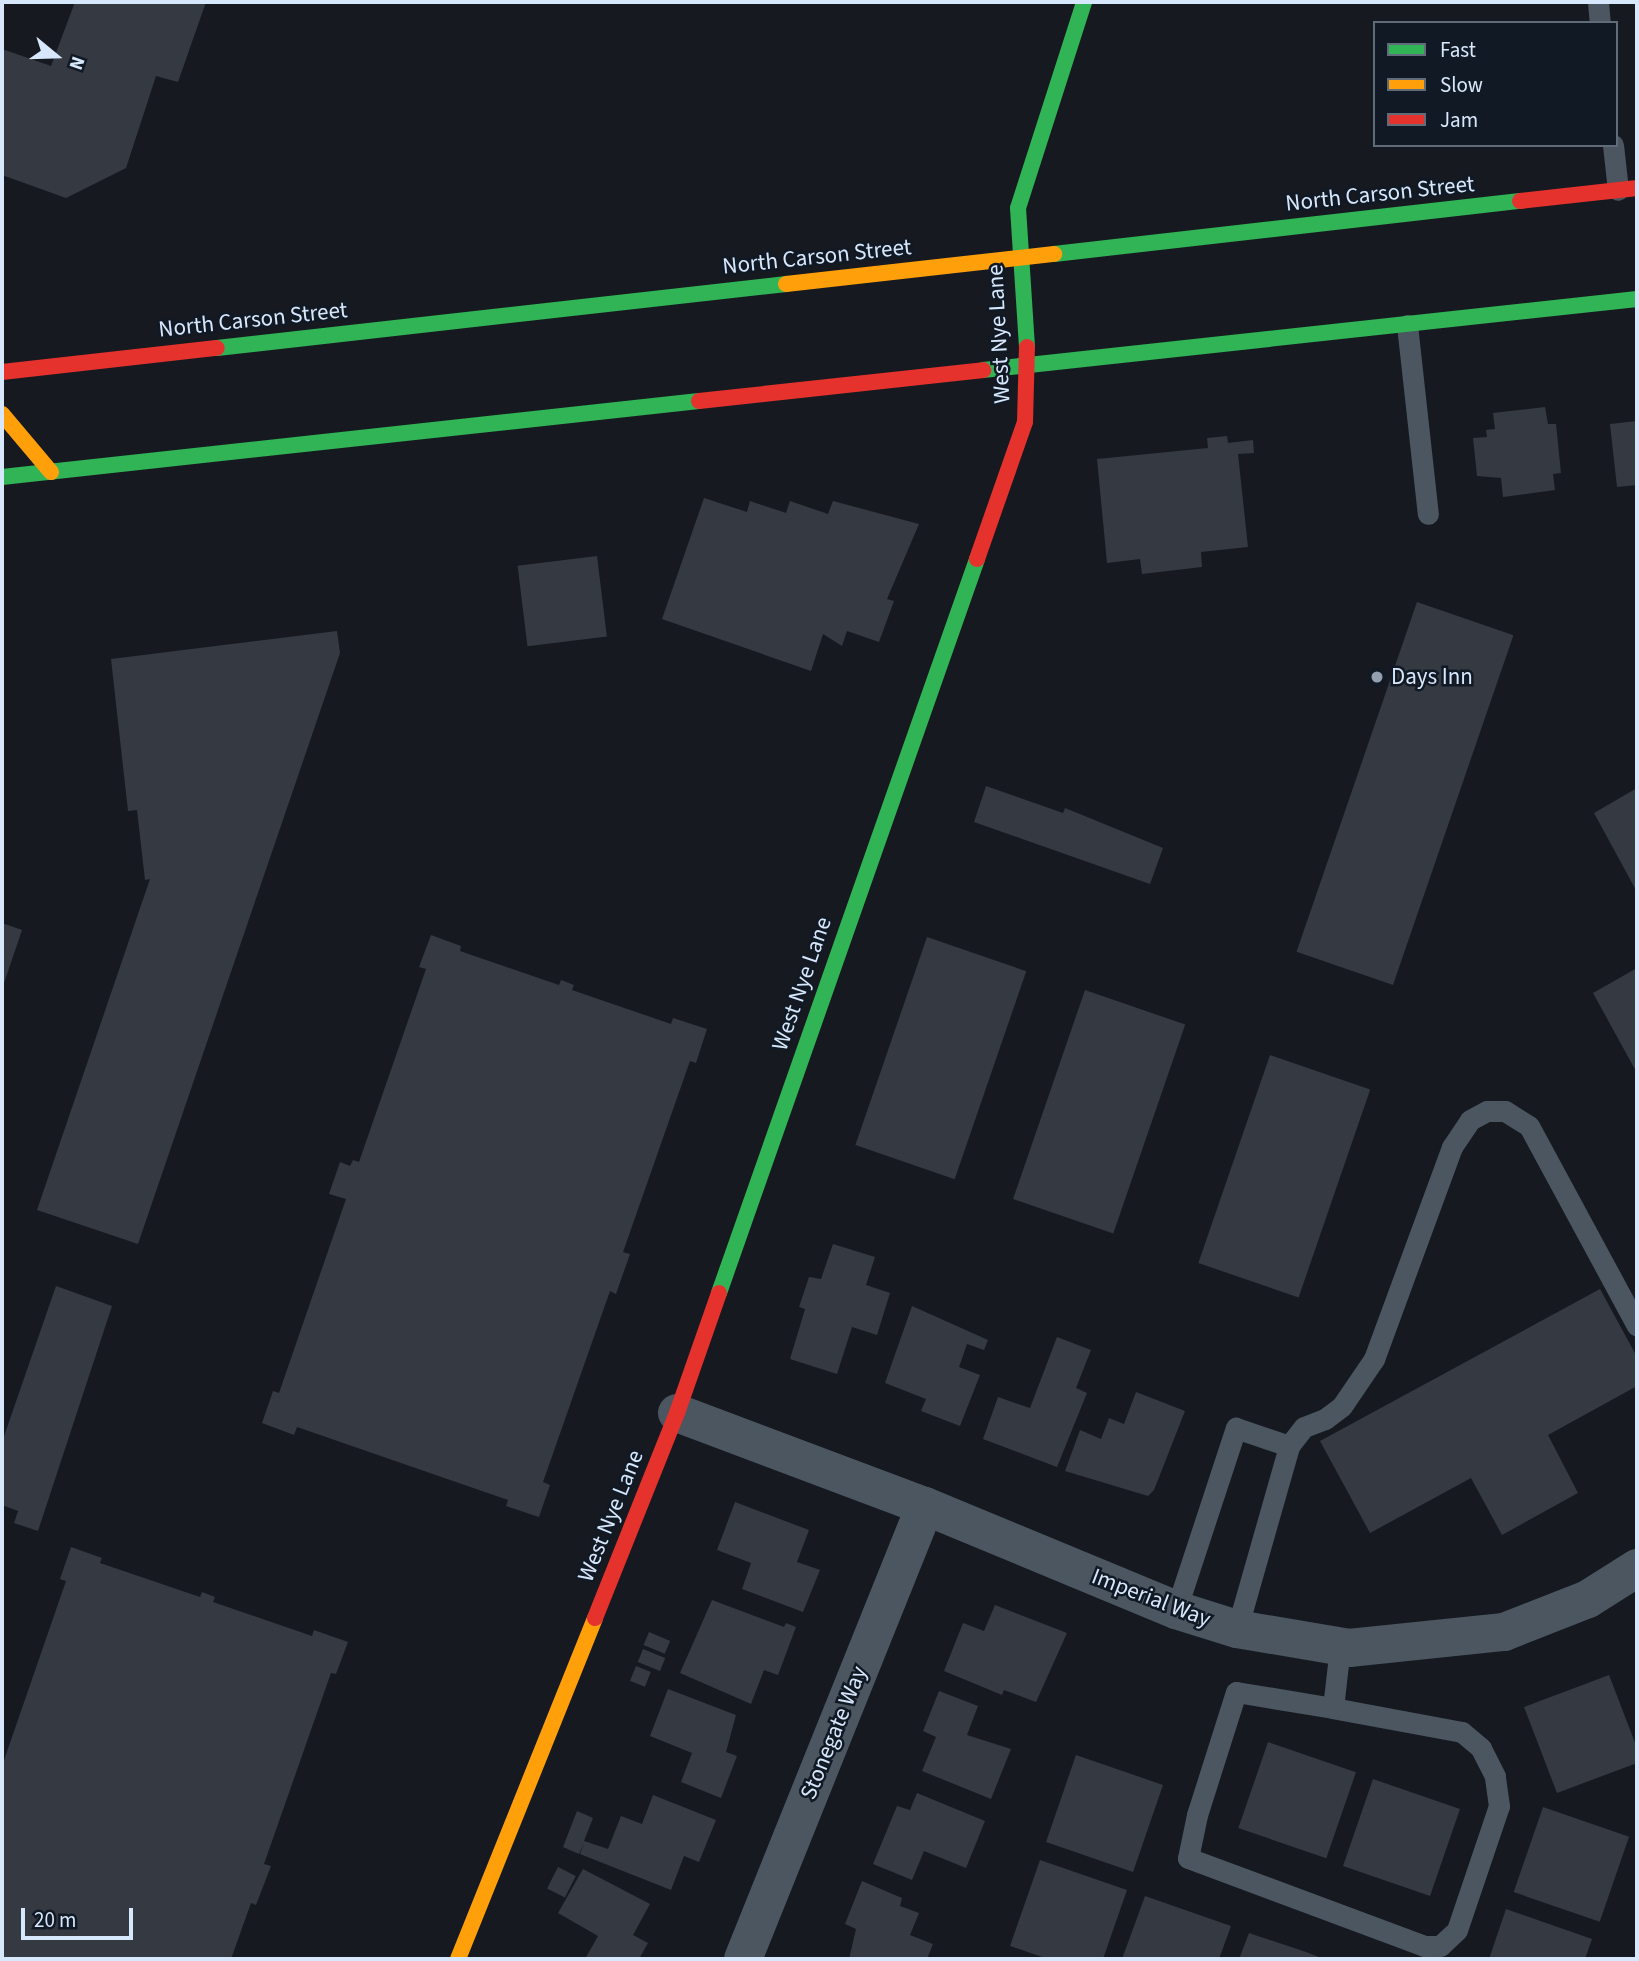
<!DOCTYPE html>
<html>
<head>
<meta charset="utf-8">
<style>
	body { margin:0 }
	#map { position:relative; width:1639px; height:1961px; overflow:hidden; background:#161a20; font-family:"Source Sans 3",sans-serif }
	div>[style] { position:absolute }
	.building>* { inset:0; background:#343942; transform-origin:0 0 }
	.lane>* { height:21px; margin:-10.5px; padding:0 10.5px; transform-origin:10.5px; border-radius:10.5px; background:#4b5661 }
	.street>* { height:38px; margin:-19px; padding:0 19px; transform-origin:19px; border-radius:19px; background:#4b5661 }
	.fast>* { height:16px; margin:-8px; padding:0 8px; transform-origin:8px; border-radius:8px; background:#30b455 }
	.slow>* { height:16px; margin:-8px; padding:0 8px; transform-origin:8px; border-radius:8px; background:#ff9f0a }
	.jam>* { height:16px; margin:-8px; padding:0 8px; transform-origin:8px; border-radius:8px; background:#e5322d }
	.dots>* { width:19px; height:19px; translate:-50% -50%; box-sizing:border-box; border:4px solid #111925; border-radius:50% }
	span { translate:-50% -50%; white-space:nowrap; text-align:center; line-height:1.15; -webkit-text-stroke:5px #111925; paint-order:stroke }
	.street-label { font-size:23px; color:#d8e8fc }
	.poi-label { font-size:23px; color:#d8e8fc }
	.left { translate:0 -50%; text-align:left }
	.frame { position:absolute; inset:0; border:4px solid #d8e8fc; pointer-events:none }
	.legend { position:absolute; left:1373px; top:21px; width:245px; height:126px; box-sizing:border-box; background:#111925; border:2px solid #616c7b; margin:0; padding:9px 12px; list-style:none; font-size:21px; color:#d8e8fc }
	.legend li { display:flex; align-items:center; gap:14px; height:35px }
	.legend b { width:35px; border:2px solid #616c7b }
	.north { position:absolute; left:21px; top:21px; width:70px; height:70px; -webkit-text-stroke:5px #111925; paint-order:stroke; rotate:109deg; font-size:19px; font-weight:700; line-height:28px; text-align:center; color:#d8e8fc }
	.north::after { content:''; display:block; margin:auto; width:24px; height:32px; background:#d8e8fc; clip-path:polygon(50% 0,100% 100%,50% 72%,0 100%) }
	.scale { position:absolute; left:21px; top:1908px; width:112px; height:32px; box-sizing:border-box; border:4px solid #d8e8fc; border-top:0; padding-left:9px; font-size:21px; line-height:24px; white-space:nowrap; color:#d8e8fc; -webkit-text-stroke:5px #111925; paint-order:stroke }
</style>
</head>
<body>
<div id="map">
	<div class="building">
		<i style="clip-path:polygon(75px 2px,206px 2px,178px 82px,156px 76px,126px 168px,66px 198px,2px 175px,2px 49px,51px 66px)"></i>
		<i style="clip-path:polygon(1545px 407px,1548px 424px,1556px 424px,1561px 473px,1553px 474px,1555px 490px,1503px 497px,1501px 478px,1477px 476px,1473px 438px,1487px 437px,1486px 430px,1495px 429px,1493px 413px)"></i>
		<i style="clip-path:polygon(1637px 421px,1637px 485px,1617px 487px,1610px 424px)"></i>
		<i style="clip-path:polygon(1227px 436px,1228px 443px,1253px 440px,1254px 453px,1238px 454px,1248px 547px,1201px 552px,1202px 567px,1142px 574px,1140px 559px,1107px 563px,1097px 459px,1208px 448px,1207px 438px)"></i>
		<i style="clip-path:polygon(704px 498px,747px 512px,750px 501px,786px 513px,790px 501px,828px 514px,833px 501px,919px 524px,887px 599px,894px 601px,879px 642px,847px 631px,842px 646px,823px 634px,811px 671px,662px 619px)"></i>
		<i style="left:597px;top:556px;width:81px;height:80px;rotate:83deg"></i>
		<i style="left:1417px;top:602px;width:102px;height:370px;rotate:19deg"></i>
		<i style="clip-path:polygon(337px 631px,340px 653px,138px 1244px,37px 1210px,150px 879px,145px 880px,137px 810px,128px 811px,111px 659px)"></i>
		<i style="clip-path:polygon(986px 786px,1063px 813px,1065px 808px,1163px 848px,1150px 884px,974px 822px)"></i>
		<i style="clip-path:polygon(1637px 788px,1637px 892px,1594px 813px)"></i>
		<i style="clip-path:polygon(2px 923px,22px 930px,2px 989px)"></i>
		<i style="clip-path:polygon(431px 935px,461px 946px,460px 951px,559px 985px,561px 980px,574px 985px,572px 990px,671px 1024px,673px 1018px,707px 1029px,696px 1063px,690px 1061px,623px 1252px,630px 1254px,616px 1294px,610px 1291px,543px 1482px,550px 1485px,539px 1517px,506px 1506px,508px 1500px,297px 1427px,294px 1435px,262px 1423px,273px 1391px,279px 1393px,346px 1199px,329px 1194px,340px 1162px,350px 1166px,353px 1160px,359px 1162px,426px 969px,419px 967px)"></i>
		<i style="left:927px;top:937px;width:105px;height:220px;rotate:19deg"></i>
		<i style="clip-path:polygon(1637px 968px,1637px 1073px,1593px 993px)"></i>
		<i style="left:1085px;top:990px;width:106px;height:221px;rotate:19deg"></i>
		<i style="left:1270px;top:1055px;width:106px;height:220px;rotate:19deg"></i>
		<i style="clip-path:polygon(833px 1244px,875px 1257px,866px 1285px,890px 1293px,877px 1335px,852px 1327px,837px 1374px,790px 1359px,805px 1309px,799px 1307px,809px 1277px,821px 1279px)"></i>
		<i style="clip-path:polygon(56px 1286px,112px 1306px,38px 1531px,14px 1523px,18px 1511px,2px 1505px,2px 1442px)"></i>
		<i style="clip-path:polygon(1600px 1289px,1637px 1357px,1637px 1386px,1548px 1435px,1578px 1493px,1502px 1535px,1471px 1478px,1370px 1533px,1320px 1441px)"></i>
		<i style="clip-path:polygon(912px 1306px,988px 1340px,984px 1350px,967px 1344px,959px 1367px,980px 1375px,960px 1426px,921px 1411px,926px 1399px,885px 1383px)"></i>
		<i style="clip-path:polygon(1057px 1337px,1091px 1350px,1076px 1388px,1087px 1393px,1057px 1467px,983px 1439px,998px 1397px,1030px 1408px)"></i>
		<i style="clip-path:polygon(1136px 1392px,1185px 1411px,1154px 1490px,1148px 1496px,1065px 1471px,1080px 1430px,1101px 1439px,1109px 1418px,1124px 1424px)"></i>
		<i style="clip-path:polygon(735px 1502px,809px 1530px,797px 1562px,820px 1570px,803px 1612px,742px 1589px,751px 1563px,717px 1550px)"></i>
		<i style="clip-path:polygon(71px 1547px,102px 1558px,100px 1563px,200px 1597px,202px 1592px,215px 1597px,213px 1602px,312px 1636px,314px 1630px,348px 1642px,336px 1674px,331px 1673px,264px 1864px,271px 1866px,256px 1905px,251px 1903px,231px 1959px,2px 1959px,2px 1766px,66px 1581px,60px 1579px)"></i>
		<i style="clip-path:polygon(712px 1600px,784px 1627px,786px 1623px,796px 1627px,778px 1675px,764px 1670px,751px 1704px,680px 1673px)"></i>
		<i style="clip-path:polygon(995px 1605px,1067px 1633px,1036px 1702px,1004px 1690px,1002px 1695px,944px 1671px,963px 1623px,984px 1631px)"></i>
		<i style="left:649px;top:1632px;width:23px;height:14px;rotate:23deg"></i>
		<i style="left:643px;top:1649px;width:24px;height:14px;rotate:22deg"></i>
		<i style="left:636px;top:1666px;width:16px;height:16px;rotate:22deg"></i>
		<i style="clip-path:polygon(1609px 1675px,1637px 1748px,1637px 1763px,1557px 1793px,1524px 1707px)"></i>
		<i style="clip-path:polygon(668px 1689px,736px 1715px,726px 1752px,737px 1756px,721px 1798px,681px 1782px,692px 1753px,650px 1736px)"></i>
		<i style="clip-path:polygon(939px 1691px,978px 1706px,967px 1735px,1011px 1749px,991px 1799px,922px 1771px,936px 1737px,923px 1731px)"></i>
		<i style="left:1268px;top:1742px;width:93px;height:91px;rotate:19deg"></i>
		<i style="left:1076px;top:1755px;width:92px;height:92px;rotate:19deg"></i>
		<i style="left:1373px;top:1779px;width:92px;height:92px;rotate:19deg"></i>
		<i style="clip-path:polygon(917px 1793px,985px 1821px,966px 1868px,924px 1851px,912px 1880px,873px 1864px,897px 1806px,910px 1810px)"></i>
		<i style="clip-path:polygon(653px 1795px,716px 1820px,699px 1862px,684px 1856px,671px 1890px,580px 1854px,584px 1843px,579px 1854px,563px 1847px,577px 1811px,593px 1818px,584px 1841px,608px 1849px,621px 1816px,642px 1824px)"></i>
		<i style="left:1543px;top:1807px;width:91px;height:90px;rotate:19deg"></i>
		<i style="clip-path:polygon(1040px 1860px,1127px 1890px,1103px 1959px,1048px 1959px,1010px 1946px)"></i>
		<i style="left:558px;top:1867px;width:20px;height:24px;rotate:27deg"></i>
		<i style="clip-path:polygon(583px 1869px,650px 1904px,633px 1935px,648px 1943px,639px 1959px,585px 1959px,598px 1936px,558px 1913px)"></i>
		<i style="clip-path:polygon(862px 1881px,902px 1898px,900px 1906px,919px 1913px,910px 1935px,933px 1944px,927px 1959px,849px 1959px,856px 1929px,845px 1924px)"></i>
		<i style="clip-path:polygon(1145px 1896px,1231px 1926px,1219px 1959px,1122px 1959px)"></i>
		<i style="clip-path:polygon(1506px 1909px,1592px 1939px,1585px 1959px,1489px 1959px)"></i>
		<i style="clip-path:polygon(1249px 1933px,1306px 1952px,1324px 1959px,1239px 1959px)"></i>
	</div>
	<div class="lane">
		<i style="left:1598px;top:2px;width:21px;rotate:85deg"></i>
		<i style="left:1613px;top:145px;width:45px;rotate:83.7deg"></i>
		<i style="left:1407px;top:325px;width:190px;rotate:83.7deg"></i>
		<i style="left:1176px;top:1610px;width:192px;rotate:-71.8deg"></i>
		<i style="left:1236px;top:1428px;width:56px;rotate:18.8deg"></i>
		<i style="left:1237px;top:1629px;width:190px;rotate:-74.1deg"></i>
		<i style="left:1289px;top:1446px;width:24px;rotate:-52deg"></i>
		<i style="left:1304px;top:1427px;width:22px;rotate:-21deg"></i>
		<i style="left:1325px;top:1419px;width:21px;rotate:-37deg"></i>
		<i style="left:1342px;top:1406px;width:57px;rotate:-55.8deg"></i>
		<i style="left:1374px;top:1359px;width:226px;rotate:-69.8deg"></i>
		<i style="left:1452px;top:1147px;width:32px;rotate:-56deg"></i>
		<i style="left:1470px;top:1120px;width:19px;rotate:-28deg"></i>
		<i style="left:1487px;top:1111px;width:18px"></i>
		<i style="left:1505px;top:1111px;width:28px;rotate:32deg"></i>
		<i style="left:1529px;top:1126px;width:227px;rotate:61.6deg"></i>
		<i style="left:1333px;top:1708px;width:98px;rotate:-170.6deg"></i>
		<i style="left:1236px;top:1692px;width:129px;rotate:107.6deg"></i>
		<i style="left:1197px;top:1815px;width:44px;rotate:101.8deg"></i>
		<i style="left:1188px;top:1858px;width:252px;rotate:20.4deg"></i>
		<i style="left:1424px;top:1946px;width:16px"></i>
		<i style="left:1440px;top:1946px;width:23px;rotate:-43deg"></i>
		<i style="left:1457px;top:1930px;width:131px;rotate:-71.3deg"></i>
		<i style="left:1499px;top:1806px;width:30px;rotate:-98deg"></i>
		<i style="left:1495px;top:1776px;width:31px;rotate:-117deg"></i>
		<i style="left:1481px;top:1748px;width:25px;rotate:-140deg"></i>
		<i style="left:1462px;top:1732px;width:131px;rotate:-169.5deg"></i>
		<i style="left:1333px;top:1708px;width:61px;rotate:-83.5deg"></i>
	</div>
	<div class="street">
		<i style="left:677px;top:1413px;width:265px;rotate:20.6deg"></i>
		<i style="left:925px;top:1506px;width:272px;rotate:22.5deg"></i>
		<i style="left:1176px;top:1610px;width:64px;rotate:17.3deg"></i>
		<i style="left:1237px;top:1629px;width:114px;rotate:9.6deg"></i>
		<i style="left:1349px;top:1648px;width:156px;rotate:-5.9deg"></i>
		<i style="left:1504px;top:1632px;width:90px;rotate:-21.4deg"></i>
		<i style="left:1588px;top:1599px;width:58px;rotate:-32.3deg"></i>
		<i style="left:743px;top:1959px;width:488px;rotate:-68.1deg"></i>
	</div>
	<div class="fast">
		<i style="left:1054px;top:254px;width:469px;rotate:-6.5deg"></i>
		<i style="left:1027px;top:347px;width:139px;rotate:-93.7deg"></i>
		<i style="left:1018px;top:208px;width:216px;rotate:-72.2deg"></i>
		<i style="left:217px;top:348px;width:573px;rotate:-6.42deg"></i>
		<i style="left:983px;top:370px;width:658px;rotate:-6.2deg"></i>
		<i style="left:2px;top:477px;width:701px;rotate:-6.22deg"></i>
		<i style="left:719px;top:1293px;width:778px;rotate:-70.63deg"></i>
	</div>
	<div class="slow">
		<i style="left:786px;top:284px;width:270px;rotate:-6.4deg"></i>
		<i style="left:2px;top:414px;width:76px;rotate:49.8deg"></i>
		<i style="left:458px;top:1959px;width:367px;rotate:-68.1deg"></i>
	</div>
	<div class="jam">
		<i style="left:1520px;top:201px;width:118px;rotate:-6.3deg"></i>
		<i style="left:2px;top:372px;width:216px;rotate:-6.4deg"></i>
		<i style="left:699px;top:401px;width:286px;rotate:-6.2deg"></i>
		<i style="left:977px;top:559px;width:145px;rotate:-70.7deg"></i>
		<i style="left:1025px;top:422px;width:75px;rotate:-88.5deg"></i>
		<i style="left:595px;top:1618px;width:221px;rotate:-68.2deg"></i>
		<i style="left:677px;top:1413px;width:127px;rotate:-70.7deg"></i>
	</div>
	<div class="dots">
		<i style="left:1377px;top:677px;background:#94a0af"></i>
	</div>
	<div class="street-label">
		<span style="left:1380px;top:194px;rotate:-6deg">North Carson Street</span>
		<span style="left:817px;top:257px;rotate:-6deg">North Carson Street</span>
		<span style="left:253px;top:320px;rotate:-6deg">North Carson Street</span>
		<span style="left:999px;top:334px;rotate:-93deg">West Nye Lane</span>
		<span style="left:802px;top:984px;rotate:-71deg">West Nye Lane</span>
		<span style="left:611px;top:1516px;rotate:-68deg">West Nye Lane</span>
		<span style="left:1151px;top:1598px;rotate:21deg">Imperial Way</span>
		<span style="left:834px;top:1733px;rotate:-68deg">Stonegate Way</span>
	</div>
	<div class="poi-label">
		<span class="left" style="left:1391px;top:677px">Days Inn</span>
	</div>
	<div class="frame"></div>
	<ul class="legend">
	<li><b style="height:9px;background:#30b455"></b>Fast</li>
	<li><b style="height:9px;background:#ff9f0a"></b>Slow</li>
	<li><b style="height:9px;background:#e5322d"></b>Jam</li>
	</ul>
	<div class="north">N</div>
	<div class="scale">20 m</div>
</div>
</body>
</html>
